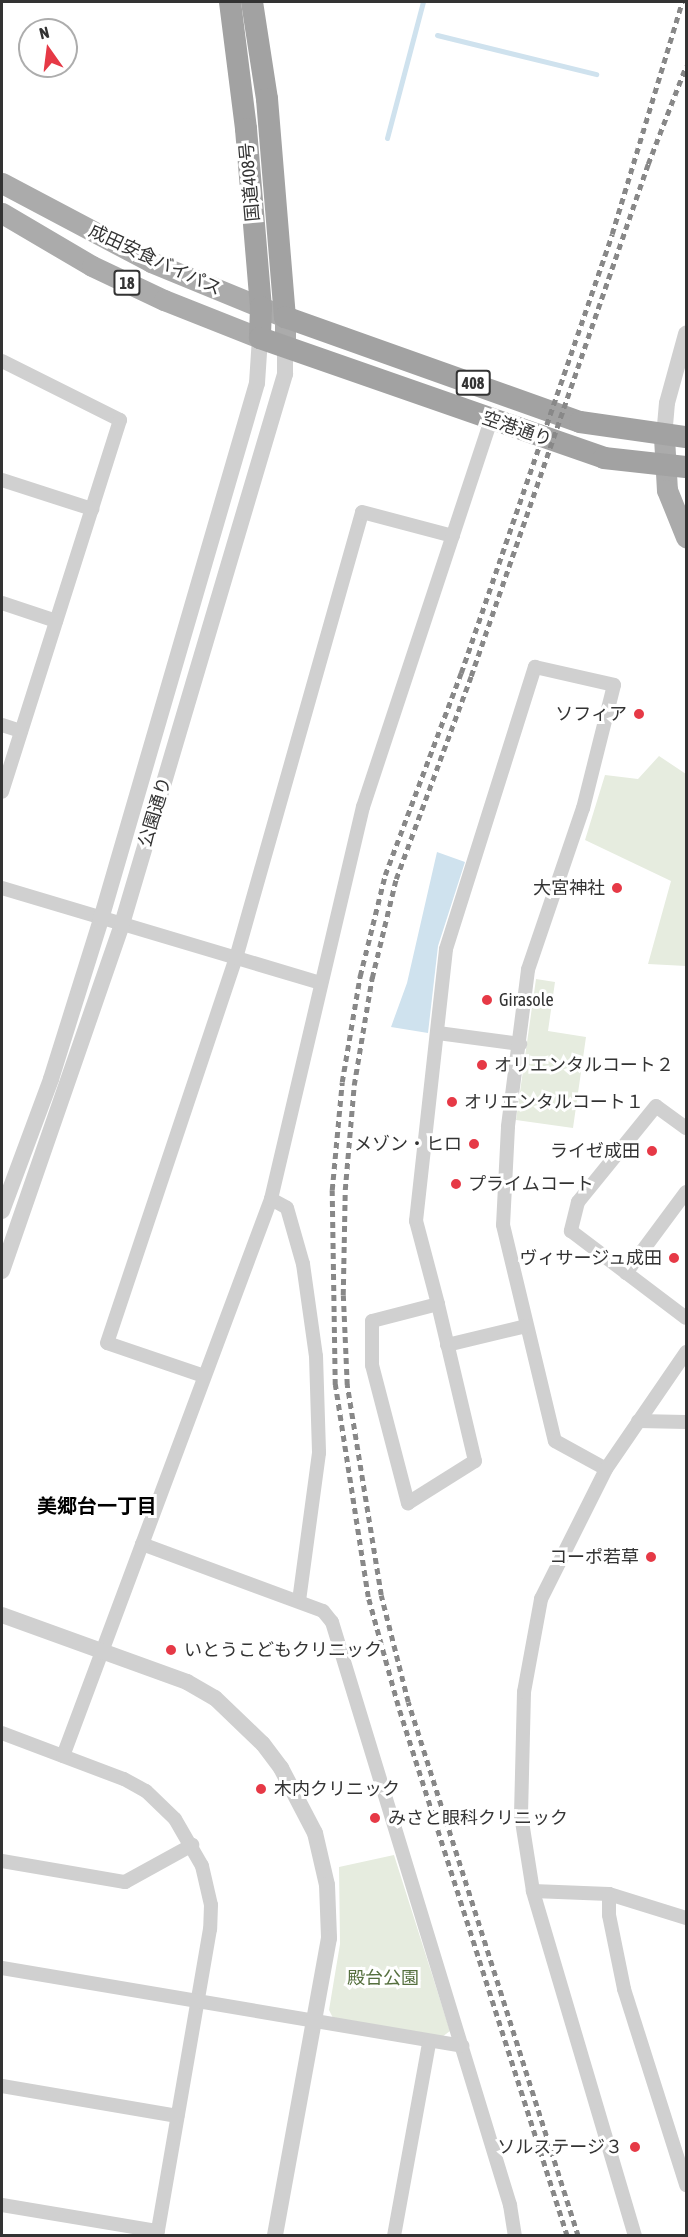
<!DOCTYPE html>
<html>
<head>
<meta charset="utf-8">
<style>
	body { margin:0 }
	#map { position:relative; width:688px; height:2237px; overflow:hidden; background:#fff; font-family:"Asap Condensed","Noto Sans JP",sans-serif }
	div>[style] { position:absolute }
	.green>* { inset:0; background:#e6ecdf }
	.water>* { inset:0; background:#cfe2ee }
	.stream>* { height:5px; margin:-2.5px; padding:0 2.5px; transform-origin:2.5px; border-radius:2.5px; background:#cfe2ee }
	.minor>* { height:14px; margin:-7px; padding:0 7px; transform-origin:7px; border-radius:7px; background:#d0d0d0 }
	.tertiary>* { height:16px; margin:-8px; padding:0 8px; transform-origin:8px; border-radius:8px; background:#d0d0d0 }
	.primary>* { height:21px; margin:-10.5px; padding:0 10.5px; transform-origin:10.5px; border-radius:10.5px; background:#ababab }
	.trunk>* { height:22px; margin:-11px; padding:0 11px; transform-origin:11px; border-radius:11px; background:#a2a2a2 }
	.rail>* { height:4.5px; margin-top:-2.25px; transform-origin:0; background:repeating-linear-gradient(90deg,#888 0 6px,transparent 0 10.5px) }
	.dots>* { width:16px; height:16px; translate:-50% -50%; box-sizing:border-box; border:3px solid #fff; border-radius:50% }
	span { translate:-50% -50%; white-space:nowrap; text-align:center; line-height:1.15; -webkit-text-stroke:6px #fff; paint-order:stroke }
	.shield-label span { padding:2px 4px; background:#fff; border:2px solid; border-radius:4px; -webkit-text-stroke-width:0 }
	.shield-label { font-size:16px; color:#333; font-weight:700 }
	.street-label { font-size:18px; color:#333 }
	.poi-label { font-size:18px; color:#333 }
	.right { translate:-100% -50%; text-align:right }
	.left { translate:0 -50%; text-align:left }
	.park-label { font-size:18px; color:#56703f }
	.neighbourhood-label { font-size:20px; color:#000; font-weight:700 }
	.frame { position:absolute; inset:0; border:3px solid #333; pointer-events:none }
	.north { position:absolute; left:18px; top:18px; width:60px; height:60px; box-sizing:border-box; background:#fff; border:2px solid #adadad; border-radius:50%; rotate:346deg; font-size:16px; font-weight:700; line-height:24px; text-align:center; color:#333 }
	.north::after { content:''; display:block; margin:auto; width:21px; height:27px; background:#e63946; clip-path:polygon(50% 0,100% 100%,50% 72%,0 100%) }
</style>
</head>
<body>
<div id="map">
	<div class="green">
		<i style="clip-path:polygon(659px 756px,686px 774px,686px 966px,648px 964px,671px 881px,585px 840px,605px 775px,638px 779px)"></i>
		<i style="clip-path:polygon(536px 979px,555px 982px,548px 1031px,586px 1037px,573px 1128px,516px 1120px)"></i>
		<i style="clip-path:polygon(394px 1855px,450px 2031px,442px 2037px,333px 2018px,329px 2010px,340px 1944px,339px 1867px)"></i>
	</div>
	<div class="water">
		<i style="clip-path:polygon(437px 852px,465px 862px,438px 946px,428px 1033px,391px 1027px,407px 983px)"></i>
	</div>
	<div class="stream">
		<i style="left:437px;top:35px;width:164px;rotate:13.8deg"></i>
		<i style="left:387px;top:138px;width:141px;rotate:-75.2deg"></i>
	</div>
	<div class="minor">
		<i style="left:2px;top:361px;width:132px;rotate:26.6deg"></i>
		<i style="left:120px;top:420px;width:390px;rotate:107.6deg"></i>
		<i style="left:2px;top:480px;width:95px;rotate:17.9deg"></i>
		<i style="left:2px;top:603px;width:57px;rotate:18.4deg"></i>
		<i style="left:2px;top:725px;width:20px;rotate:18deg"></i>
		<i style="left:2px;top:888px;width:332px;rotate:16.6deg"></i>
		<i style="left:438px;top:1033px;width:83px;rotate:7.6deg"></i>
		<i style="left:686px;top:1128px;width:37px;rotate:-144deg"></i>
		<i style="left:656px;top:1106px;width:124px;rotate:129.1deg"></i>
		<i style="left:578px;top:1202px;width:30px;rotate:104deg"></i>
		<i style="left:571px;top:1231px;width:144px;rotate:37.1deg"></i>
		<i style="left:271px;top:1199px;width:18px;rotate:29deg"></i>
		<i style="left:287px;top:1208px;width:58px;rotate:74.1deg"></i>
		<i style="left:303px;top:1264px;width:93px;rotate:82deg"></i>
		<i style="left:316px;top:1356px;width:97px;rotate:88.2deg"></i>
		<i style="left:319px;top:1453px;width:149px;rotate:97.7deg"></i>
		<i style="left:626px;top:1273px;width:101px;rotate:-53.5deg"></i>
		<i style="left:438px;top:1304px;width:68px;rotate:165.6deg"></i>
		<i style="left:372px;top:1321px;width:44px;rotate:90deg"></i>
		<i style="left:372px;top:1365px;width:143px;rotate:75.4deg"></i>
		<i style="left:408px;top:1503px;width:79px;rotate:-32.1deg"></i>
		<i style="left:475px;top:1461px;width:161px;rotate:-103.3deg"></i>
		<i style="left:438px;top:1304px;width:86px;rotate:-104.8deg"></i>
		<i style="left:416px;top:1221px;width:274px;rotate:-83.7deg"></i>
		<i style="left:446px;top:949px;width:296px;rotate:-72.5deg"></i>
		<i style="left:535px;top:667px;width:81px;rotate:12.8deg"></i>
		<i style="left:614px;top:685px;width:127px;rotate:104.1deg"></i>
		<i style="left:583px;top:808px;width:171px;rotate:108.8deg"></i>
		<i style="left:528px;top:970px;width:158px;rotate:97.3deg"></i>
		<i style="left:508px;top:1127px;width:98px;rotate:92.9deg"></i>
		<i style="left:503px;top:1225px;width:222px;rotate:76.5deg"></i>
		<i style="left:555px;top:1441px;width:58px;rotate:28.8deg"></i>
		<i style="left:447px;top:1345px;width:81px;rotate:-13.5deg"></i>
		<i style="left:204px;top:1376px;width:102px;rotate:-161.2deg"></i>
		<i style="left:107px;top:1343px;width:406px;rotate:-71.5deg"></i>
		<i style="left:236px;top:958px;width:463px;rotate:-74.2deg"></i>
		<i style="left:362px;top:512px;width:94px;rotate:14.8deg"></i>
		<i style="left:638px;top:1421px;width:48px;rotate:1.2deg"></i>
		<i style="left:142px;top:1544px;width:193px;rotate:20.3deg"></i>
		<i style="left:323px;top:1611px;width:14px;rotate:51deg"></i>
		<i style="left:332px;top:1622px;width:610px;rotate:73.02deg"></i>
		<i style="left:510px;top:2205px;width:31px;rotate:81deg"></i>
		<i style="left:2px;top:1733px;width:130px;rotate:20.7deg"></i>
		<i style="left:124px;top:1779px;width:25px;rotate:29deg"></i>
		<i style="left:146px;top:1791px;width:40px;rotate:44deg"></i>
		<i style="left:175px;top:1819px;width:54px;rotate:60.1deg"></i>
		<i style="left:202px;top:1866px;width:40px;rotate:77deg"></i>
		<i style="left:211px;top:1905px;width:24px;rotate:92deg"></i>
		<i style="left:210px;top:1929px;width:312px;rotate:99.8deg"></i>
		<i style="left:63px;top:1756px;width:595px;rotate:-69.52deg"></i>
		<i style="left:271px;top:1199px;width:403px;rotate:-76.8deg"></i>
		<i style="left:363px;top:807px;width:408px;rotate:-71.7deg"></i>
		<i style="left:2px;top:1861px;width:125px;rotate:9.7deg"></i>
		<i style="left:125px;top:1882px;width:77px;rotate:-28.9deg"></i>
		<i style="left:533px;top:1891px;width:76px;rotate:2.3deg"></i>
		<i style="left:609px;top:1894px;width:81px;rotate:17.3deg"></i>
		<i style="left:609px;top:1894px;width:21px;rotate:90deg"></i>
		<i style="left:609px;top:1915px;width:76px;rotate:78.5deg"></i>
		<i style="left:624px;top:1989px;width:206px;rotate:72.4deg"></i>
		<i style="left:2px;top:1968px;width:467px;rotate:9.6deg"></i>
		<i style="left:2px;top:2086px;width:178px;rotate:9.7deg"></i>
		<i style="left:2px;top:2205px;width:158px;rotate:9.5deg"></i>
		<i style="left:394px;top:2236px;width:196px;rotate:-79.7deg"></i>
		<i style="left:635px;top:2236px;width:360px;rotate:-106.5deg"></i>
		<i style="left:533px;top:1891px;width:77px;rotate:-99deg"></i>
		<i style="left:521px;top:1815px;width:123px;rotate:-88.6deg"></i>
		<i style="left:524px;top:1692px;width:95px;rotate:-79.6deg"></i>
		<i style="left:541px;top:1599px;width:145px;rotate:-63.4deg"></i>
		<i style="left:606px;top:1469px;width:142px;rotate:-55.6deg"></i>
	</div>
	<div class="tertiary">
		<i style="left:664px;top:437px;width:34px;rotate:-85deg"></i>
		<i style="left:667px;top:403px;width:72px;rotate:-74.6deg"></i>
		<i style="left:2px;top:1211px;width:141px;rotate:-69.6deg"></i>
		<i style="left:51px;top:1079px;width:168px;rotate:-72.6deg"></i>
		<i style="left:101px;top:919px;width:558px;rotate:-73.77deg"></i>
		<i style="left:257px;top:383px;width:45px;rotate:-86.2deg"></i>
		<i style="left:2px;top:1271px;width:367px;rotate:-70.9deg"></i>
		<i style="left:122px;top:924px;width:574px;rotate:-73.49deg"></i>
		<i style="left:285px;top:374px;width:28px;rotate:-90deg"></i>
		<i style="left:2px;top:1615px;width:197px;rotate:19.9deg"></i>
		<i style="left:187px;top:1682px;width:32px;rotate:30deg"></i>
		<i style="left:215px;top:1698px;width:66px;rotate:43.8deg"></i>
		<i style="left:263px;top:1744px;width:30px;rotate:53deg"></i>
		<i style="left:281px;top:1768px;width:73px;rotate:62.4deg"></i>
		<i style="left:315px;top:1833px;width:53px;rotate:77deg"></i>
		<i style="left:327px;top:1885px;width:53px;rotate:87.8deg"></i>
		<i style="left:329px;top:1938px;width:303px;rotate:100.3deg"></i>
	</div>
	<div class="primary">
		<i style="left:2px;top:183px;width:169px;rotate:27.9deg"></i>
		<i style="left:151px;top:262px;width:145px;rotate:22.3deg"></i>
		<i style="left:285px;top:317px;width:29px;rotate:90deg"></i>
		<i style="left:2px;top:213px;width:104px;rotate:30.5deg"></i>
		<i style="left:92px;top:266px;width:80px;rotate:25.3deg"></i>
		<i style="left:164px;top:300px;width:103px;rotate:21.6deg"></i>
		<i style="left:664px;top:437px;width:53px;rotate:86.8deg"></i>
		<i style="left:667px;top:490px;width:51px;rotate:68deg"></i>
	</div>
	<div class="trunk">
		<i style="left:230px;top:2px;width:128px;rotate:82.8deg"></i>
		<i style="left:246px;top:129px;width:179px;rotate:85.2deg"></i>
		<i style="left:261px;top:307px;width:31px;rotate:92deg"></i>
		<i style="left:260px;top:338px;width:364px;rotate:19.2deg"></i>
		<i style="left:604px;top:458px;width:82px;rotate:6.3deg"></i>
		<i style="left:252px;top:2px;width:98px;rotate:81.2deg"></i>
		<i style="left:267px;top:99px;width:219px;rotate:85.3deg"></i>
		<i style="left:285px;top:317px;width:313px;rotate:19.6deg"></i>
		<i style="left:580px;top:422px;width:107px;rotate:8.1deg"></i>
	</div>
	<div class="rail">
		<i style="left:567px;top:2236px;width:556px;rotate:-107.69deg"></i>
		<i style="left:398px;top:1706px;width:113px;rotate:-105.4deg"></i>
		<i style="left:368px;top:1597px;width:215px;rotate:-98.8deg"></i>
		<i style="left:335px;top:1385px;width:195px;rotate:-90.9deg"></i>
		<i style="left:332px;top:1190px;width:108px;rotate:-84.7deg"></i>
		<i style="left:342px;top:1082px;width:108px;rotate:-80.4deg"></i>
		<i style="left:360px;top:976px;width:104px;rotate:-76.1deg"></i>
		<i style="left:385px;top:875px;width:216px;rotate:-69.4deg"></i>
		<i style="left:461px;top:673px;width:464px;rotate:-71deg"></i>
		<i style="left:612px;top:234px;width:242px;rotate:-73.2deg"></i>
		<i style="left:578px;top:2236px;width:560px;rotate:-107.66deg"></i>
		<i style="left:408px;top:1702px;width:110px;rotate:-104.2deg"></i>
		<i style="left:381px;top:1595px;width:213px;rotate:-99.2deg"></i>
		<i style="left:347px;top:1385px;width:90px;rotate:-92.5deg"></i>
		<i style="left:343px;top:1295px;width:105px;rotate:-88.9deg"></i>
		<i style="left:345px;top:1190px;width:105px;rotate:-85.1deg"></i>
		<i style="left:354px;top:1085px;width:109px;rotate:-80.5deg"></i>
		<i style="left:372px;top:978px;width:102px;rotate:-76.4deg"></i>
		<i style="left:396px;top:879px;width:216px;rotate:-69.7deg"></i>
		<i style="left:471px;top:676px;width:542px;rotate:-70.93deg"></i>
		<i style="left:648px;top:164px;width:105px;rotate:-68.8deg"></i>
	</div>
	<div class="dots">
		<i style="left:639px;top:714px;background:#e63946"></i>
		<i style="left:617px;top:888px;background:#e63946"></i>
		<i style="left:487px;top:1000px;background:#e63946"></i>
		<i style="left:482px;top:1065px;background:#e63946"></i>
		<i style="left:452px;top:1102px;background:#e63946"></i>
		<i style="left:474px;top:1144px;background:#e63946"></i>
		<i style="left:652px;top:1151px;background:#e63946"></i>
		<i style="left:456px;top:1184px;background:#e63946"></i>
		<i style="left:674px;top:1258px;background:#e63946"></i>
		<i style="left:651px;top:1557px;background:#e63946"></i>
		<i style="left:171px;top:1650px;background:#e63946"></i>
		<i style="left:261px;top:1789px;background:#e63946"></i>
		<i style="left:375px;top:1818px;background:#e63946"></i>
		<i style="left:635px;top:2147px;background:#e63946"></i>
	</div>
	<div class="shield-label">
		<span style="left:127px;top:283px">18</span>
		<span style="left:473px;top:383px">408</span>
	</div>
	<div class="street-label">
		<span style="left:250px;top:182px;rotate:-95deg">国道408号</span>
		<span style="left:155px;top:260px;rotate:25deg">成田安食バイパス</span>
		<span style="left:517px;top:429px;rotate:19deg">空港通り</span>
		<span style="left:155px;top:812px;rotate:-73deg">公園通り</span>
	</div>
	<div class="poi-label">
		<span class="right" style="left:627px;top:714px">ソフィア</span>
		<span class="right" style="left:605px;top:888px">大宮神社</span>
		<span class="left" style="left:499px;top:1000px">Girasole</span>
		<span class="left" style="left:494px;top:1065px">オリエンタルコート２</span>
		<span class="left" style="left:464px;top:1102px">オリエンタルコート１</span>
		<span class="right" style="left:462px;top:1144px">メゾン・ヒロ</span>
		<span class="right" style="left:640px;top:1151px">ライゼ成田</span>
		<span class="left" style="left:468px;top:1184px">プライムコート</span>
		<span class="right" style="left:662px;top:1258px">ヴィサージュ成田</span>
		<span class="right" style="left:639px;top:1557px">コーポ若草</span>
		<span class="left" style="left:184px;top:1650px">いとうこどもクリニック</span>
		<span class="left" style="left:274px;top:1789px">木内クリニック</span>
		<span class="left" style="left:388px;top:1818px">みさと眼科クリニック</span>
		<span class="right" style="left:623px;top:2147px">ソルステージ３</span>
	</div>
	<div class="park-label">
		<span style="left:383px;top:1978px">殿台公園</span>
	</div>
	<div class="neighbourhood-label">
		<span style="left:97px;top:1505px">美郷台一丁目</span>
	</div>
	<div class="frame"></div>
	<div class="north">N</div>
</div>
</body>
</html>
